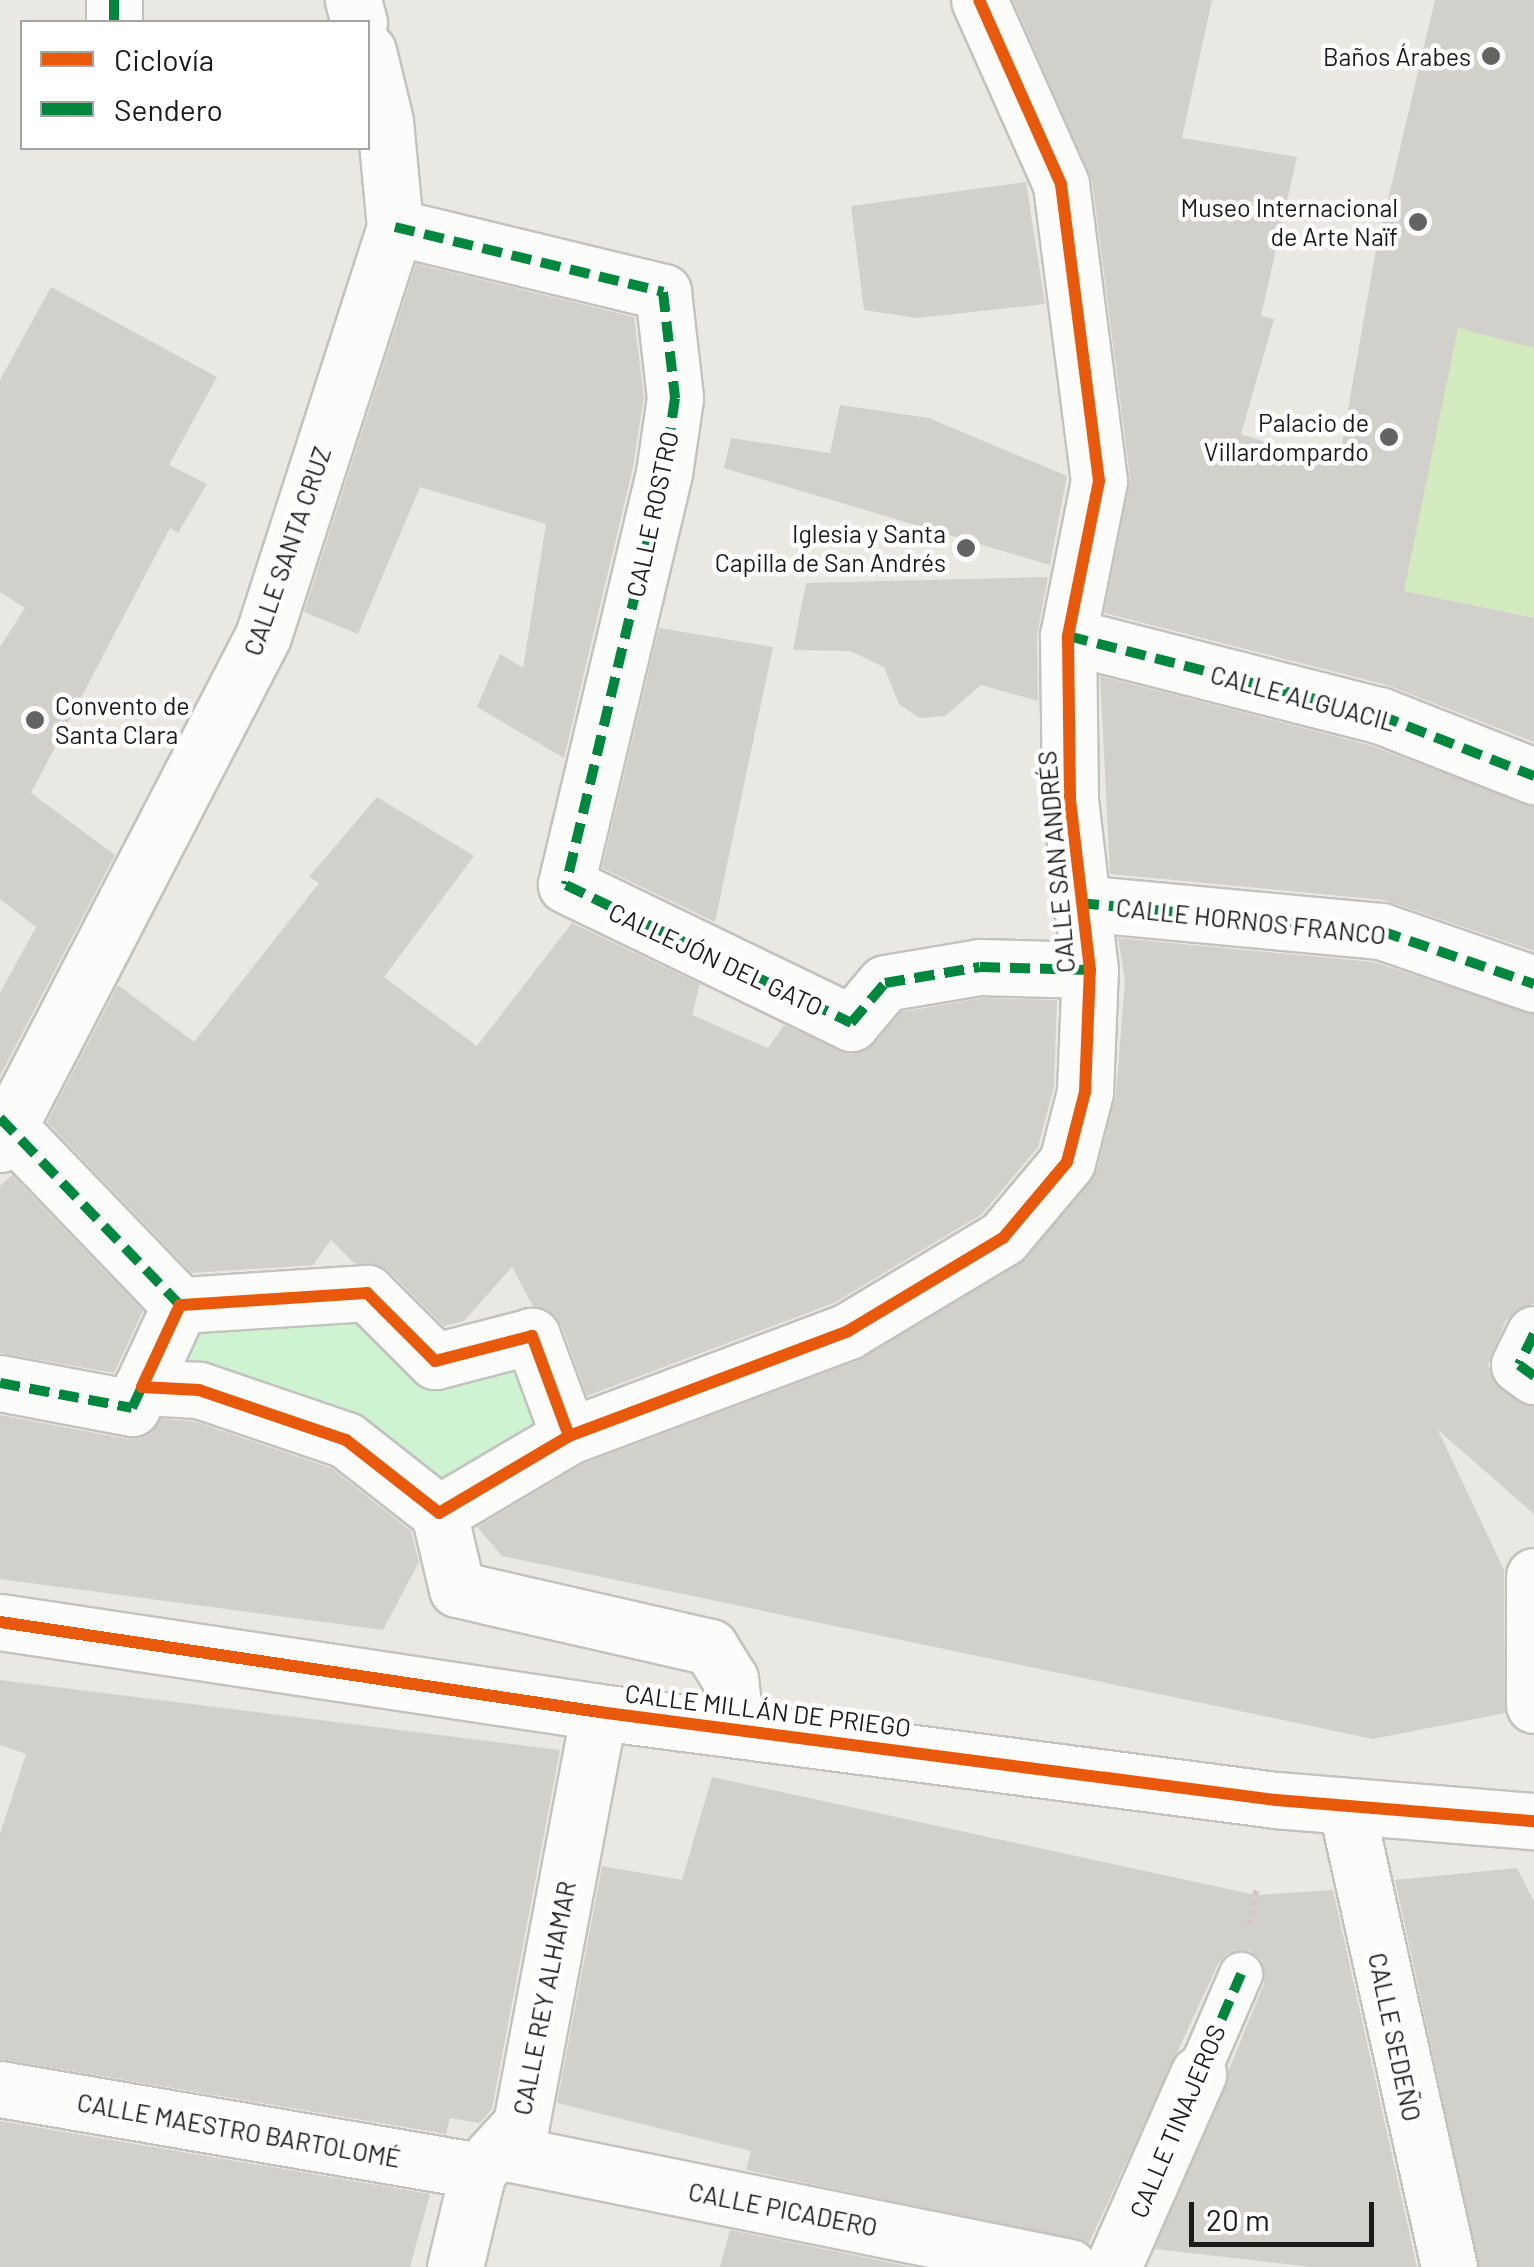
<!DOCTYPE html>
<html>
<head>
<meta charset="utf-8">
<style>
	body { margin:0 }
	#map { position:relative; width:1534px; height:2267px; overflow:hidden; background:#eae8e2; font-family:Barlow,sans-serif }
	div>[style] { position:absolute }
	.grass>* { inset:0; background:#d3eabe }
	.park>* { inset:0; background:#cef3d0 }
	.building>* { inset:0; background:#d2d0cb }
	.path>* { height:6px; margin-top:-3px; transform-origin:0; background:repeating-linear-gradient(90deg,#d6c7c3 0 5px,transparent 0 10px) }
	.roads { filter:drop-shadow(2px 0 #c2c2bf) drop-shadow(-2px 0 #c2c2bf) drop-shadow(0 2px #c2c2bf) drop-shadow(0 -2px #c2c2bf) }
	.pedestrian>* { height:42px; margin:-21px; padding:0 21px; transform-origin:21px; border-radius:21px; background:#fcfcfb }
	.minor>* { height:55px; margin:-27.5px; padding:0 27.5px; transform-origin:27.5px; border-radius:27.5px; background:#fcfcfb }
	.quiet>* { height:10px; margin-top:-5px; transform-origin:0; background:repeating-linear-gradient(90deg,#00873e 0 20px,transparent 0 30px) }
	.cycleway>* { height:12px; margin:-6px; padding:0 6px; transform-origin:6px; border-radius:6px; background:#e8590c }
	.dots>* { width:28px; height:28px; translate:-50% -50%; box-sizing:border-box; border:5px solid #fff; border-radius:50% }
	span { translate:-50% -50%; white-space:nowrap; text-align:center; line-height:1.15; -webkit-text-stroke:9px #fff; paint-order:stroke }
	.poi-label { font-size:25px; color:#1b1b1b }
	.right { translate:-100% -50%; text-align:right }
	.left { translate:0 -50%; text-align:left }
	.street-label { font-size:25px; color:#1b1b1b }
	.legend { position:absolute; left:20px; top:20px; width:350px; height:130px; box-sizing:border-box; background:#fff; border:2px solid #a4a4a4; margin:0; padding:12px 18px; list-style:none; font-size:30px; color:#1b1b1b }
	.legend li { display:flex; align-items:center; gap:20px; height:50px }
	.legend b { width:50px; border:2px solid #a4a4a4 }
	.scale { position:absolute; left:1189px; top:2202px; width:185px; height:45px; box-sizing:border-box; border:5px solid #1b1b1b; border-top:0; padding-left:12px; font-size:30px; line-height:35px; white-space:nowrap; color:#1b1b1b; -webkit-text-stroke:8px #fff; paint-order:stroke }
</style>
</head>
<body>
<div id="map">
	<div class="grass">
		<i style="clip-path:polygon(1458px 328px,1534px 348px,1534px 618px,1338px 577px)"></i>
	</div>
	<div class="park">
		<i style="clip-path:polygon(365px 1308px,437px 1379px,522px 1351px,544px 1425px,439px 1498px,165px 1377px,181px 1332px)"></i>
	</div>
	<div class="building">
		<i style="clip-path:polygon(1013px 0,1212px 0,1182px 138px,1297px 157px,1261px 316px,1274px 319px,1241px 434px,1338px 466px,1376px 250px,1435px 0,1534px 0,1534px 348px,1458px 328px,1404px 591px,1534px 618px,1534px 742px,1387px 685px,1104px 613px,1130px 478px,1092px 180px)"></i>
		<i style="clip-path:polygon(1026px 182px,1045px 304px,917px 318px,864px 310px,851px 206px)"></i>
		<i style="clip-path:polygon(416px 264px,634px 317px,644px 397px,633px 467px,564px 758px,477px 707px,500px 654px,523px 668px,546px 524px,420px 487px,358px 634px,304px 612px)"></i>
		<i style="clip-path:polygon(51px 287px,217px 377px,169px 465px,207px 484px,178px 533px,170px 528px,31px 793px,115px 855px,0 1076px,0 993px,36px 927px,0 899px,0 647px,25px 608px,0 592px,0 380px)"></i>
		<i style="clip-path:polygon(840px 405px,929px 418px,1067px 476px,1050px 565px,724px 468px,731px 438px,830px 453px)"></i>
		<i style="clip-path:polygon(1048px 577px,1037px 636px,1038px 701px,981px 685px,945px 716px,920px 718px,899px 704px,884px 667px,850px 651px,793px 650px,806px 583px)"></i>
		<i style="clip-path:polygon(659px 628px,773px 647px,715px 922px,602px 868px)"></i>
		<i style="clip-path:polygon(1100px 676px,1369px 745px,1534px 806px,1534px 951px,1384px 900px,1110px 874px)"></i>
		<i style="clip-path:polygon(377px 797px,474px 856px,384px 977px,477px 1046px,572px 923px,700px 984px,692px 1015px,768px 1048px,784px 1025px,851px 1054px,874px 1044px,901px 1012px,982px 998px,1057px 1000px,1054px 1087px,1038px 1147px,982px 1214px,834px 1303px,587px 1396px,561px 1324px,533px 1306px,512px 1267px,464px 1321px,444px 1326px,388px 1270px,354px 1263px,331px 1240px,313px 1265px,192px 1273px,47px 1122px,118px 985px,194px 1042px,319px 883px,309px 877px)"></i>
		<i style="clip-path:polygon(1118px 938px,1374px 962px,1534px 1014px,1534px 1303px,1506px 1320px,1488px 1365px,1501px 1390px,1534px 1407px,1534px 1514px,1438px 1430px,1504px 1570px,1505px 1713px,1373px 1739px,502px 1556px,477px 1527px,583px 1464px,859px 1360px,1026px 1259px,1097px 1170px,1116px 1093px,1125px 981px)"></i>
		<i style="clip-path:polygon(12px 1175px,143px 1311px,114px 1373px,0 1353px,0 1186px)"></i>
		<i style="clip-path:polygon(0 1415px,127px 1439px,151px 1433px,161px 1419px,193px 1421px,331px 1468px,411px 1531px,419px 1562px,383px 1630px,0 1579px)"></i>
		<i style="clip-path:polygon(0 1680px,560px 1750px,492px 2109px,480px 2123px,450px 2118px,446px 2134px,0 2059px,0 1834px,26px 1754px,0 1745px)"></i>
		<i style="clip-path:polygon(712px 1777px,1256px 1895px,1333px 1890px,1417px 2267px,1311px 2267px,1155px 2249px,1264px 1984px,1262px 1960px,1250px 1951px,1227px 1953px,1218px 1964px,1089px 2243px,746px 2170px,751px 2151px,557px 2103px,602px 1866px,682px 1880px)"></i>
		<i style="clip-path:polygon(1517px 1868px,1534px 1902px,1534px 2267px,1479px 2267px,1395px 1880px)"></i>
		<i style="clip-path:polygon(0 2121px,430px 2194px,410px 2267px,0 2267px)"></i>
		<i style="clip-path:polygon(730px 2230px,912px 2267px,720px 2267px)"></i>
	</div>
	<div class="path">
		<i style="left:1250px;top:1925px;width:39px;rotate:-80deg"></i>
	</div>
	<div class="roads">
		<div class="pedestrian">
			<i style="left:1198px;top:2074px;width:109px;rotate:-66.7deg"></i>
		</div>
		<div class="minor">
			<i style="left:114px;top:0;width:22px;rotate:90deg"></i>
			<i style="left:353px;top:0;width:23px;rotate:75deg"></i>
			<i style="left:395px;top:227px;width:276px;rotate:13.6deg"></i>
			<i style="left:663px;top:292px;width:107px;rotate:83.5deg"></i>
			<i style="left:675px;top:398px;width:76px;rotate:98.3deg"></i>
			<i style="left:664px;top:473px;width:423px;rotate:103.4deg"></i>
			<i style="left:566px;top:885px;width:317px;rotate:25.8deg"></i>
			<i style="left:851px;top:1023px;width:52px;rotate:-49.6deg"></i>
			<i style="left:885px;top:983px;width:96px;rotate:-9.6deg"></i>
			<i style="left:980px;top:967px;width:110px;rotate:1.6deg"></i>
			<i style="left:1068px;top:636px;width:321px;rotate:14.3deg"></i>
			<i style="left:1379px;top:715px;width:167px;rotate:21.5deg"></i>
			<i style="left:1079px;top:903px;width:303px;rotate:5.3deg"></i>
			<i style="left:1381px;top:931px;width:162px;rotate:19.1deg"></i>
			<i style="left:0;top:1118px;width:260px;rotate:46.1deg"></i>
			<i style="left:0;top:1144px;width:572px;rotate:-62.63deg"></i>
			<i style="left:263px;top:636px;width:430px;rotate:-72.1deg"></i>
			<i style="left:395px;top:227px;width:106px;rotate:-95.4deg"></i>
			<i style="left:385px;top:121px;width:72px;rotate:-103.7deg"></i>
			<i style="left:1534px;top:1334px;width:34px;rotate:116deg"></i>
			<i style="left:1519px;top:1365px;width:19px;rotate:36deg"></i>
			<i style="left:0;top:1383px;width:134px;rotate:10.7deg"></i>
			<i style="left:132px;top:1408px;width:23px;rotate:-65deg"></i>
			<i style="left:569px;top:1436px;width:107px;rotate:-110.3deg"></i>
			<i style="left:532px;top:1336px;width:100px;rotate:165.5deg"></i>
			<i style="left:435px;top:1361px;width:96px;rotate:-135deg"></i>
			<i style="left:367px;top:1293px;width:187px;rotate:176.3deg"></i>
			<i style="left:180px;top:1305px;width:90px;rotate:114.9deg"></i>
			<i style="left:142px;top:1387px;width:57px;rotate:3deg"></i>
			<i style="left:199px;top:1390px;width:155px;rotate:18.8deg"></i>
			<i style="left:346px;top:1440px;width:118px;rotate:38.1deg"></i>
			<i style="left:439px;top:1513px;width:151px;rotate:-30.6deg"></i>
			<i style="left:569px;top:1436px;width:298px;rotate:-20.6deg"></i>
			<i style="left:848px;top:1331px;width:181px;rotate:-31deg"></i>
			<i style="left:1003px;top:1238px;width:99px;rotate:-49.9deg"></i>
			<i style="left:1067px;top:1162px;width:72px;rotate:-75.6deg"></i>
			<i style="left:1085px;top:1092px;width:122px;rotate:-87.7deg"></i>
			<i style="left:1090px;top:970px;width:171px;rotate:-96.7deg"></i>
			<i style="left:1070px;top:800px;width:164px;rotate:-90.7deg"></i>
			<i style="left:1068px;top:636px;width:158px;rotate:-78.7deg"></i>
			<i style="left:1099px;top:481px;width:299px;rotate:-97.3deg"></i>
			<i style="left:1061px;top:184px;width:201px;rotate:-114deg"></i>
			<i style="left:439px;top:1513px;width:78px;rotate:76.7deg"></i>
			<i style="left:457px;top:1589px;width:260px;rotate:12.9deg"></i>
			<i style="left:710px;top:1647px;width:38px;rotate:58deg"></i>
			<i style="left:730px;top:1679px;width:50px;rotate:83.2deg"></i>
			<i style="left:1534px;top:1576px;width:129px;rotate:90deg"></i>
			<i style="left:0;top:1622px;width:606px;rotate:8.54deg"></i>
			<i style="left:599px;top:1712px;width:683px;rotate:7.41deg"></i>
			<i style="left:1276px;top:1800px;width:259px;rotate:4.7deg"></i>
			<i style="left:1346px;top:1806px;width:472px;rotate:77.4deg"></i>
			<i style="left:0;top:2089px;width:485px;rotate:9.7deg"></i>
			<i style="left:497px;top:2151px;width:584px;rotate:11.46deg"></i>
			<i style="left:455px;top:2267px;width:99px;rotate:-76.5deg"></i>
			<i style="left:478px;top:2171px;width:64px;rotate:-47.5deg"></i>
			<i style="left:521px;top:2124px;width:419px;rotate:-79.3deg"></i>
			<i style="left:1113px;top:2267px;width:211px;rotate:-66.2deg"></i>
		</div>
	</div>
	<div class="quiet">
		<i style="left:114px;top:0;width:22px;rotate:90deg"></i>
		<i style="left:395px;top:227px;width:276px;rotate:13.6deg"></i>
		<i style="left:663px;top:292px;width:107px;rotate:83.5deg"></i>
		<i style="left:675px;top:398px;width:76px;rotate:98.3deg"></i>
		<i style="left:664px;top:473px;width:423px;rotate:103.4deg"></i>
		<i style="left:566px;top:885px;width:317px;rotate:25.8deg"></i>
		<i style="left:851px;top:1023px;width:52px;rotate:-49.6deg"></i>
		<i style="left:885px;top:983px;width:96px;rotate:-9.6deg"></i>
		<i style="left:980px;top:967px;width:110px;rotate:1.6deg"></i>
		<i style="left:1068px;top:636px;width:321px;rotate:14.3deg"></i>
		<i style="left:1379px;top:715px;width:167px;rotate:21.5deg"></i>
		<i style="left:1079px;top:903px;width:303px;rotate:5.3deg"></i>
		<i style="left:1381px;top:931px;width:162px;rotate:19.1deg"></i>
		<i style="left:0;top:1118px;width:260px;rotate:46.1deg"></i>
		<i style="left:1534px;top:1334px;width:34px;rotate:116deg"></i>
		<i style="left:1519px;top:1365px;width:19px;rotate:36deg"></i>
		<i style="left:0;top:1383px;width:134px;rotate:10.7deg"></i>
		<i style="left:132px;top:1408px;width:23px;rotate:-65deg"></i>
		<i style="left:1198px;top:2074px;width:109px;rotate:-66.7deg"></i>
	</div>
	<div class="cycleway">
		<i style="left:569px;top:1436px;width:107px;rotate:-110.3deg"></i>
		<i style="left:532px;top:1336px;width:100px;rotate:165.5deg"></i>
		<i style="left:435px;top:1361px;width:96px;rotate:-135deg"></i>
		<i style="left:367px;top:1293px;width:187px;rotate:176.3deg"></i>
		<i style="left:180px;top:1305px;width:90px;rotate:114.9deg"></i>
		<i style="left:142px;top:1387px;width:57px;rotate:3deg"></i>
		<i style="left:199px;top:1390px;width:155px;rotate:18.8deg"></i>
		<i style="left:346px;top:1440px;width:118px;rotate:38.1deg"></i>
		<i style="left:439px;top:1513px;width:151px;rotate:-30.6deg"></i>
		<i style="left:569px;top:1436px;width:298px;rotate:-20.6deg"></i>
		<i style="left:848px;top:1331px;width:181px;rotate:-31deg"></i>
		<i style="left:1003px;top:1238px;width:99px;rotate:-49.9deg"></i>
		<i style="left:1067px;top:1162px;width:72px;rotate:-75.6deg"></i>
		<i style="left:1085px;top:1092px;width:122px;rotate:-87.7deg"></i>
		<i style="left:1090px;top:970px;width:171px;rotate:-96.7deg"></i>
		<i style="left:1070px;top:800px;width:164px;rotate:-90.7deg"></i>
		<i style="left:1068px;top:636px;width:158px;rotate:-78.7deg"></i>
		<i style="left:1099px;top:481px;width:299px;rotate:-97.3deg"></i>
		<i style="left:1061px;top:184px;width:201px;rotate:-114deg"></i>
		<i style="left:0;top:1622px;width:606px;rotate:8.54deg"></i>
		<i style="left:599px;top:1712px;width:683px;rotate:7.41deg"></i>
		<i style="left:1276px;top:1800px;width:259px;rotate:4.7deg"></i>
	</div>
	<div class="dots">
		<i style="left:1491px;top:56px;background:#636361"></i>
		<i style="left:1418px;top:222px;background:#636361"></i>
		<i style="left:1389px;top:437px;background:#636361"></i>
		<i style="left:966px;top:548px;background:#636361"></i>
		<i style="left:35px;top:720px;background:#636361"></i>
	</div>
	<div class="poi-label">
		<span class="right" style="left:1471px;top:56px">Baños Árabes</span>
		<span class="right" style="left:1398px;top:222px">Museo Internacional<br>de Arte Naïf</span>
		<span class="right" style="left:1369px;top:437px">Palacio de<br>Villardompardo</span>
		<span class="right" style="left:946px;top:548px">Iglesia y Santa<br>Capilla de San Andrés</span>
		<span class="left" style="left:55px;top:720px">Convento de<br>Santa Clara</span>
	</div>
	<div class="street-label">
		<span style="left:652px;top:514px;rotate:-78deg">CALLE ROSTRO</span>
		<span style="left:287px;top:551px;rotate:-71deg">CALLE SANTA CRUZ</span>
		<span style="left:1303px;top:698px;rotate:15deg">CALLE ALGUACIL</span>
		<span style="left:1056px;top:862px;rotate:-95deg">CALLE SAN ANDRÉS</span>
		<span style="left:1251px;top:921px;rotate:6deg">CALLE HORNOS FRANCO</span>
		<span style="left:716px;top:959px;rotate:25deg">CALLEJÓN DEL GATO</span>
		<span style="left:768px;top:1710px;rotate:7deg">CALLE MILLÁN DE PRIEGO</span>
		<span style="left:544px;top:1998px;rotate:-79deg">CALLE REY ALHAMAR</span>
		<span style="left:1395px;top:2037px;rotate:78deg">CALLE SEDEÑO</span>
		<span style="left:1177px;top:2121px;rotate:-67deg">CALLE TINAJEROS</span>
		<span style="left:239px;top:2130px;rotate:10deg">CALLE MAESTRO BARTOLOMÉ</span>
		<span style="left:783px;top:2209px;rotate:11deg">CALLE PICADERO</span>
	</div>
	<ul class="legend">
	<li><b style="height:12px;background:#e8590c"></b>Ciclovía</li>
	<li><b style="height:12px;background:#00873e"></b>Sendero</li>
	</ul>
	<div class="scale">20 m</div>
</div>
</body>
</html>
